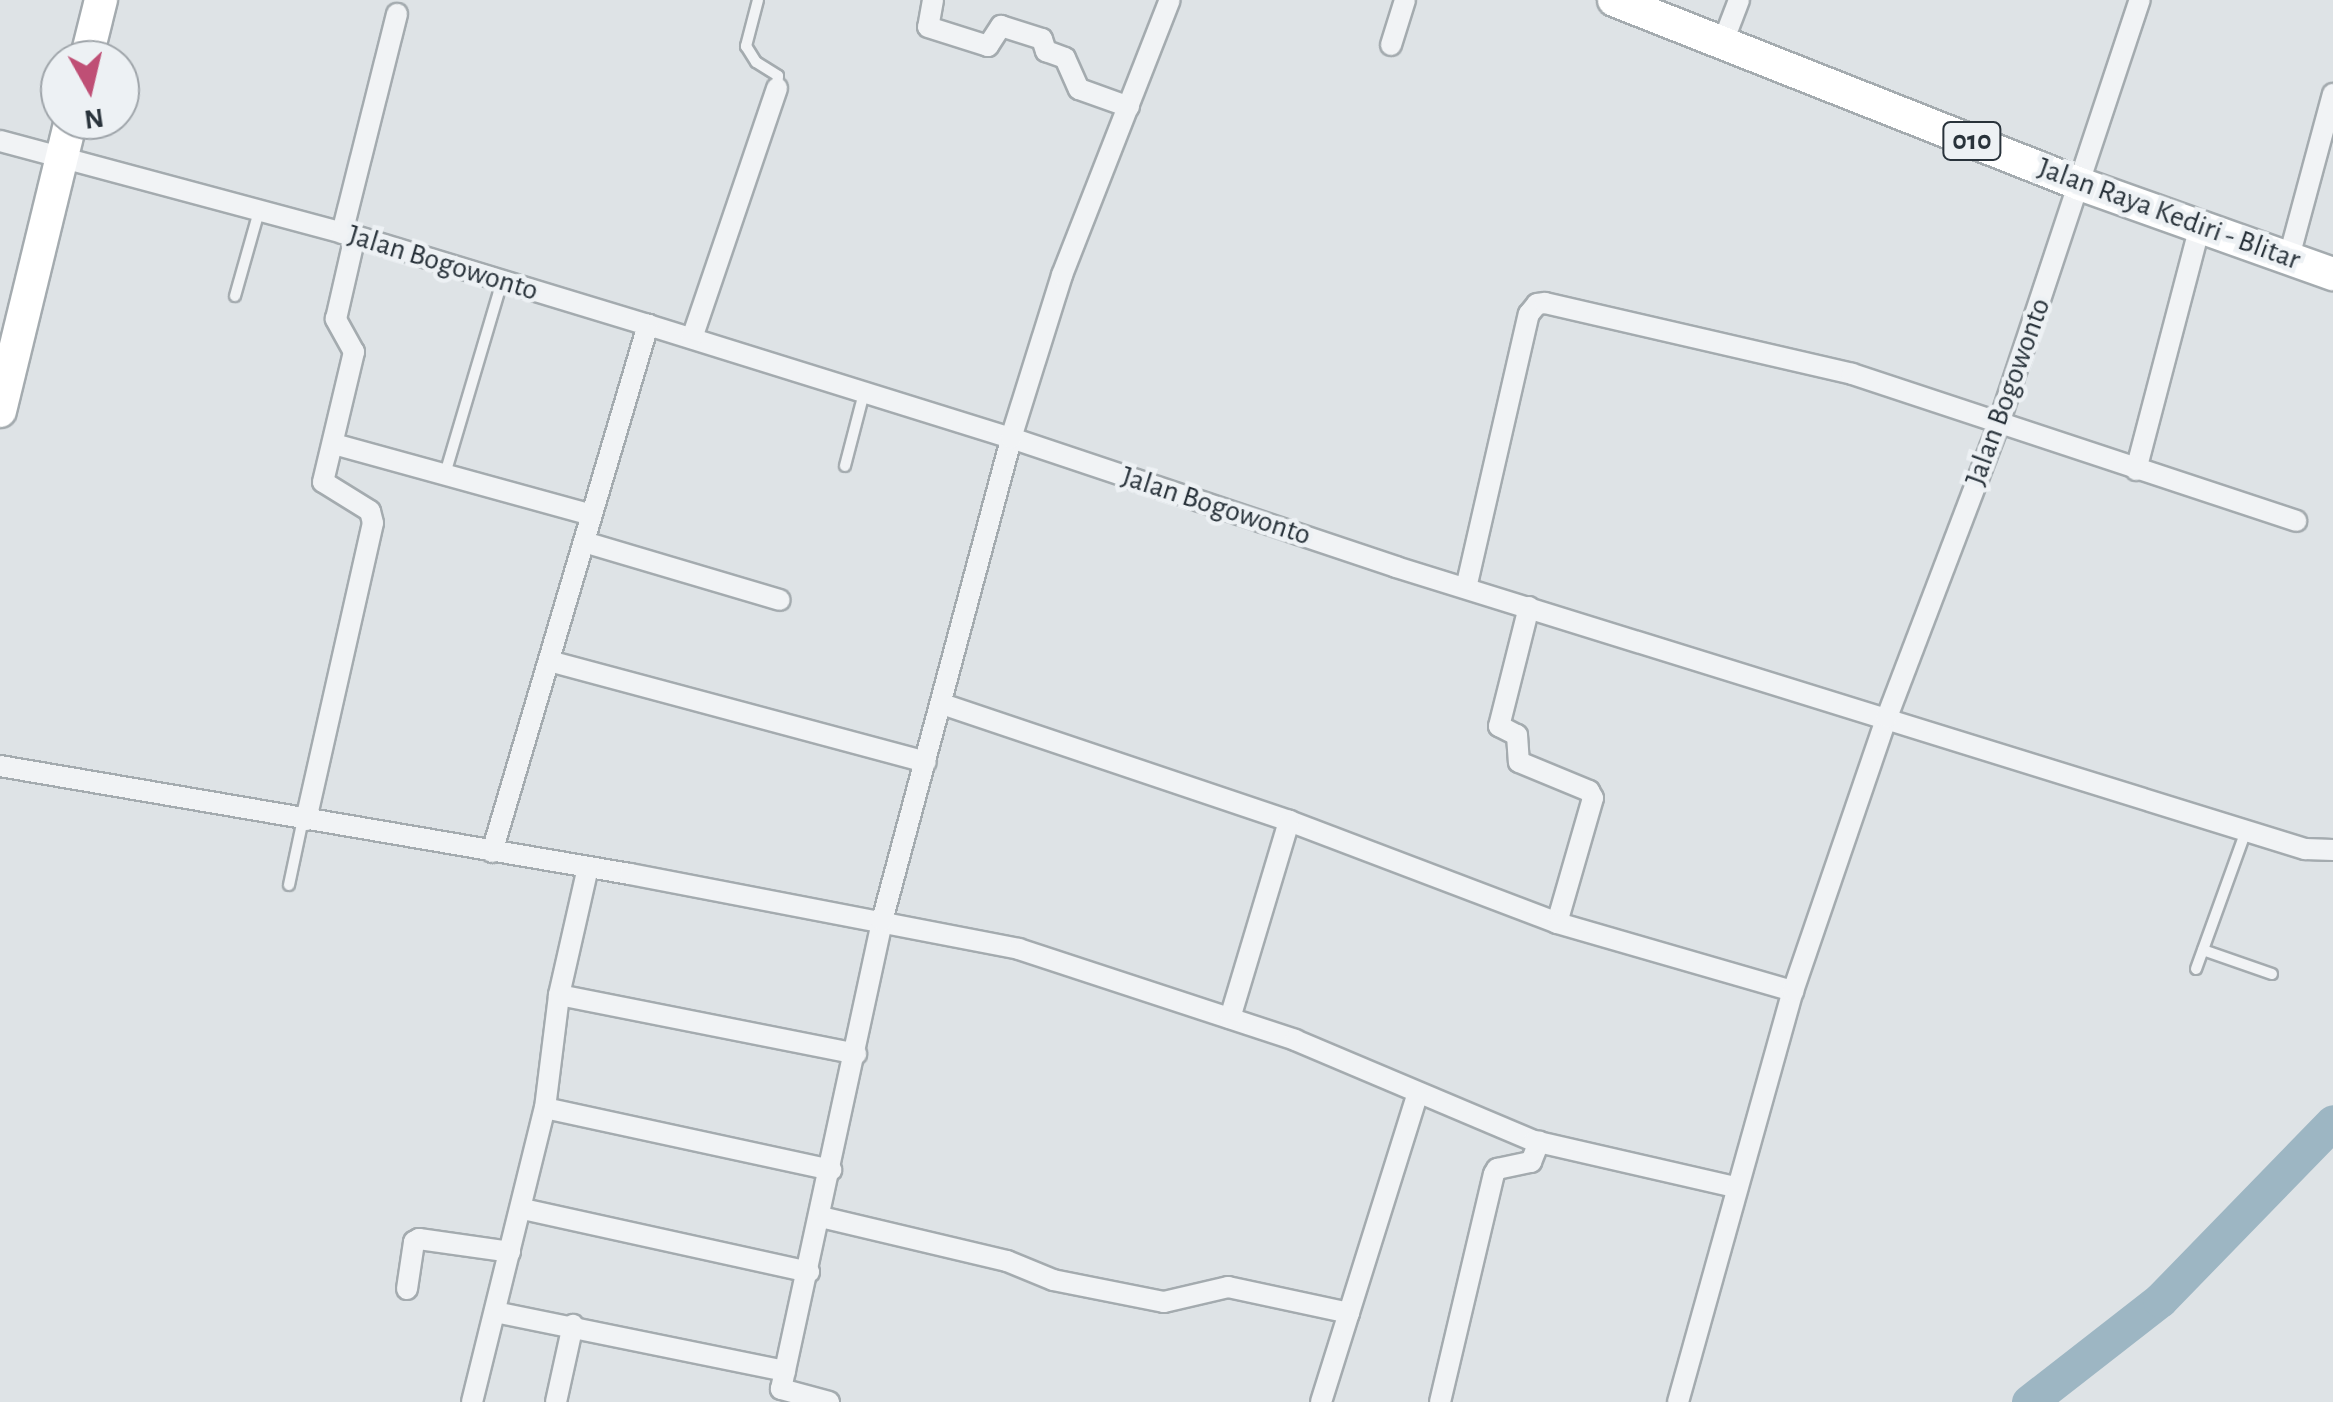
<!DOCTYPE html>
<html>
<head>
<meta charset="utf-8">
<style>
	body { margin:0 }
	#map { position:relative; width:2333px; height:1402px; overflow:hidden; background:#dee3e6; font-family:"Alegreya Sans",sans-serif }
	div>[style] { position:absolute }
	.river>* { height:35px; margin:-17.5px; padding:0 17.5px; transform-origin:17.5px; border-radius:17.5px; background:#9db6c3 }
	.roads { filter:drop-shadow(2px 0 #a4abaf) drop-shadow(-2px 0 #a4abaf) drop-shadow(0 2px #a4abaf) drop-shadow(0 -2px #a4abaf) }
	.service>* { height:10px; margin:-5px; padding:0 5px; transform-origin:5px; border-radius:5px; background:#f1f3f5 }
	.minor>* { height:20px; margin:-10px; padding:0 10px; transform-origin:10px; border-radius:10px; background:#f1f3f5 }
	.primary>* { height:32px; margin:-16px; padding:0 16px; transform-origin:16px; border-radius:16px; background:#fff }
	span { translate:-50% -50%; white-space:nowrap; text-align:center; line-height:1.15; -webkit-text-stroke:9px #edf1f4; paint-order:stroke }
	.shield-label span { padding:2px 8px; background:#edf1f4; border:2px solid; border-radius:8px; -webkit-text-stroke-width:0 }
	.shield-label { font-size:28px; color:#29333b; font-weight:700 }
	.street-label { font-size:30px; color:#29333b }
	.north { position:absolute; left:40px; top:40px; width:100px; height:100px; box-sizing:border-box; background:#edf1f4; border:2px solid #9fa5aa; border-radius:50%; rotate:172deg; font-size:28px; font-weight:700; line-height:40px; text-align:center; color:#29333b }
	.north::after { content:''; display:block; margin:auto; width:35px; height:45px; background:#bf4f75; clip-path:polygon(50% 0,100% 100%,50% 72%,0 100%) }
</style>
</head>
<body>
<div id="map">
	<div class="river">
		<i style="left:2029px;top:1402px;width:166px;rotate:-37.9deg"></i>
		<i style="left:2160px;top:1300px;width:248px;rotate:-45.8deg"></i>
	</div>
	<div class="roads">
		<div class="service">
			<i style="left:758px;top:0;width:48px;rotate:104.6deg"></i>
			<i style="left:746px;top:46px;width:19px;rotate:58deg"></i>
			<i style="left:756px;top:62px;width:26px;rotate:32deg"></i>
			<i style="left:778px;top:76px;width:12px;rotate:95deg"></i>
			<i style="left:235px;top:296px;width:88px;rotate:-74.2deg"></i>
			<i style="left:845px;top:466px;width:75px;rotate:-75.4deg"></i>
			<i style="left:445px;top:474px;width:201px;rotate:-73.5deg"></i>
			<i style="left:289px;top:885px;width:67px;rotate:-78deg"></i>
			<i style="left:2203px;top:950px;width:73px;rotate:19.2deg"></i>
			<i style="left:2196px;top:969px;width:147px;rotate:-70.1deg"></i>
		</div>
		<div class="minor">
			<i style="left:933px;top:0;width:27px;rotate:100deg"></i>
			<i style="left:928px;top:27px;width:63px;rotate:17.6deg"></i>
			<i style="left:988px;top:46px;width:24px;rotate:-57deg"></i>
			<i style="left:1001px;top:26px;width:43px;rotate:17.6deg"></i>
			<i style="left:1042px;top:39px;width:13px;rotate:72deg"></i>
			<i style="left:1046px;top:51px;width:20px;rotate:20deg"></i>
			<i style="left:1065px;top:58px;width:34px;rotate:66deg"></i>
			<i style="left:1079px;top:89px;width:53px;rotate:19.8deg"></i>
			<i style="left:1723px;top:42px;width:45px;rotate:-69.1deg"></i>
			<i style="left:1391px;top:45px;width:47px;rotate:-72.7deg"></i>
			<i style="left:0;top:141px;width:367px;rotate:15deg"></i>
			<i style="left:355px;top:236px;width:306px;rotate:16.9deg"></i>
			<i style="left:648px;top:325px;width:380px;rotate:17.3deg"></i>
			<i style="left:1011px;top:438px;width:406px;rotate:18.5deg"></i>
			<i style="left:1396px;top:567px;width:952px;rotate:17.24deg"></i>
			<i style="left:2305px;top:849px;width:28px;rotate:2deg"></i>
			<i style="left:342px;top:233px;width:226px;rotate:-75.9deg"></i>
			<i style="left:2289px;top:257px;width:169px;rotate:-74.9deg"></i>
			<i style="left:692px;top:338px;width:264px;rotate:-71.2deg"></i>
			<i style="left:334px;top:444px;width:264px;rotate:15.4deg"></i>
			<i style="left:2136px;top:470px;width:252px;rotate:-75.3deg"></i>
			<i style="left:584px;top:542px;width:204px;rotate:16.5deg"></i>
			<i style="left:1466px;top:588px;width:281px;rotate:-77.1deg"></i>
			<i style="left:1529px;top:314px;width:13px;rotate:-51deg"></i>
			<i style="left:1537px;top:304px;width:8px;rotate:-7deg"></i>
			<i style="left:1545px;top:303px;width:315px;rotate:13deg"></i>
			<i style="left:1852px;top:374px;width:468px;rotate:18.3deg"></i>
			<i style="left:1529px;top:607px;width:123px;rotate:104.1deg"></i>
			<i style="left:1499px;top:726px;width:20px;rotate:27deg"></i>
			<i style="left:1517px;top:735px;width:27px;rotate:86deg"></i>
			<i style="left:1519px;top:762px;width:76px;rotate:22.5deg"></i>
			<i style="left:1589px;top:791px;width:8px;rotate:60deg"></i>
			<i style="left:1593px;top:798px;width:130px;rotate:106.1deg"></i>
			<i style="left:549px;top:661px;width:390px;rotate:15deg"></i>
			<i style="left:942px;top:704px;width:366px;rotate:18.6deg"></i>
			<i style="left:1289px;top:821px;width:287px;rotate:20.8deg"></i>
			<i style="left:1557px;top:923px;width:246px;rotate:16.1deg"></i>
			<i style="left:0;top:766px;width:639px;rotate:9.73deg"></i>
			<i style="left:630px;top:874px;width:396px;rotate:10.9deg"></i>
			<i style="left:1019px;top:949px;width:291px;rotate:18.2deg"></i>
			<i style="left:1295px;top:1040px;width:259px;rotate:22.9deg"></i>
			<i style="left:1534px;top:1141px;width:206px;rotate:12.9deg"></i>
			<i style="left:306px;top:820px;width:304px;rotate:-77.3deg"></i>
			<i style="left:373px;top:523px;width:12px;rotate:-104deg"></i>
			<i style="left:370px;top:511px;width:55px;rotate:-148.3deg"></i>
			<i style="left:323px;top:482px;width:134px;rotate:-76.6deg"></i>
			<i style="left:354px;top:352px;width:38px;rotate:-119deg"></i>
			<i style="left:336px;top:319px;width:85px;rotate:-77.1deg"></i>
			<i style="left:492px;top:852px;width:550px;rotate:-73.51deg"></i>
			<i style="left:559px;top:995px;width:303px;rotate:11.2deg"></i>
			<i style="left:1230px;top:1018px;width:206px;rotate:-73.3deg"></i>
			<i style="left:545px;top:1108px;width:293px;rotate:12.2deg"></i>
			<i style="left:523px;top:1209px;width:293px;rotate:12.4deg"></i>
			<i style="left:821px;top:1217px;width:191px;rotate:13.3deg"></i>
			<i style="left:1007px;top:1261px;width:50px;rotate:22.4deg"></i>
			<i style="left:1053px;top:1280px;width:113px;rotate:11.2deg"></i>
			<i style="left:1164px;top:1302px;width:66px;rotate:-13.2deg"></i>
			<i style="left:1228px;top:1287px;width:124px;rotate:12.1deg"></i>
			<i style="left:407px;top:1289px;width:48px;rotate:-81.5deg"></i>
			<i style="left:414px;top:1242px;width:6px;rotate:-31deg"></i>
			<i style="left:419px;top:1239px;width:92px;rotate:8.1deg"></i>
			<i style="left:495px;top:1312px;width:296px;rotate:11.5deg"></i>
			<i style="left:472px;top:1402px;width:303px;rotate:-76.1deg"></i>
			<i style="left:545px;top:1108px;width:114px;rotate:-82.9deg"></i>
			<i style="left:559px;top:995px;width:131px;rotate:-77.2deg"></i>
			<i style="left:556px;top:1402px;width:79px;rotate:-77.6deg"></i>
			<i style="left:829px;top:1402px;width:50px;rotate:-164.8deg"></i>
			<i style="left:781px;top:1389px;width:479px;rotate:-77.8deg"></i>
			<i style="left:882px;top:921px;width:500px;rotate:-75deg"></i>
			<i style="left:1011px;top:438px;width:171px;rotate:-72.6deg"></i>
			<i style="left:1062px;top:275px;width:295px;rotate:-68.6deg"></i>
			<i style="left:1321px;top:1402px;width:322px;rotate:-72.6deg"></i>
			<i style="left:1440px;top:1402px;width:234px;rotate:-76.7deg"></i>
			<i style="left:1494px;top:1174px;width:6px;rotate:-59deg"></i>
			<i style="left:1497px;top:1169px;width:35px;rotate:-12deg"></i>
			<i style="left:1531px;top:1162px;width:22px;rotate:-68deg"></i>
			<i style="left:1678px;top:1402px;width:427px;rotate:-74.4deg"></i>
			<i style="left:1793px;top:991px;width:290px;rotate:-71.1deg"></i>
			<i style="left:1887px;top:717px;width:315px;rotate:-69.1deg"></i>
			<i style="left:1999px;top:423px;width:446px;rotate:-71.6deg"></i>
		</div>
		<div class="primary">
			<i style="left:1614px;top:0;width:501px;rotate:21.55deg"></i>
			<i style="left:2080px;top:184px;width:269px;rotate:19.6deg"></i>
			<i style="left:86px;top:60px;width:62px;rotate:-76deg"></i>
			<i style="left:0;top:411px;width:300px;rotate:-76.3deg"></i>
		</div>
	</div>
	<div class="shield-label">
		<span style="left:1972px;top:141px">010</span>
	</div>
	<div class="street-label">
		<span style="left:2169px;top:214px;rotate:20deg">Jalan Raya Kediri - Blitar</span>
		<span style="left:443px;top:263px;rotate:17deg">Jalan Bogowonto</span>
		<span style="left:2008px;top:392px;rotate:-70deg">Jalan Bogowonto</span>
		<span style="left:1216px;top:506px;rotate:18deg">Jalan Bogowonto</span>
	</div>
	<div class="north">N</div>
</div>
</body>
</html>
